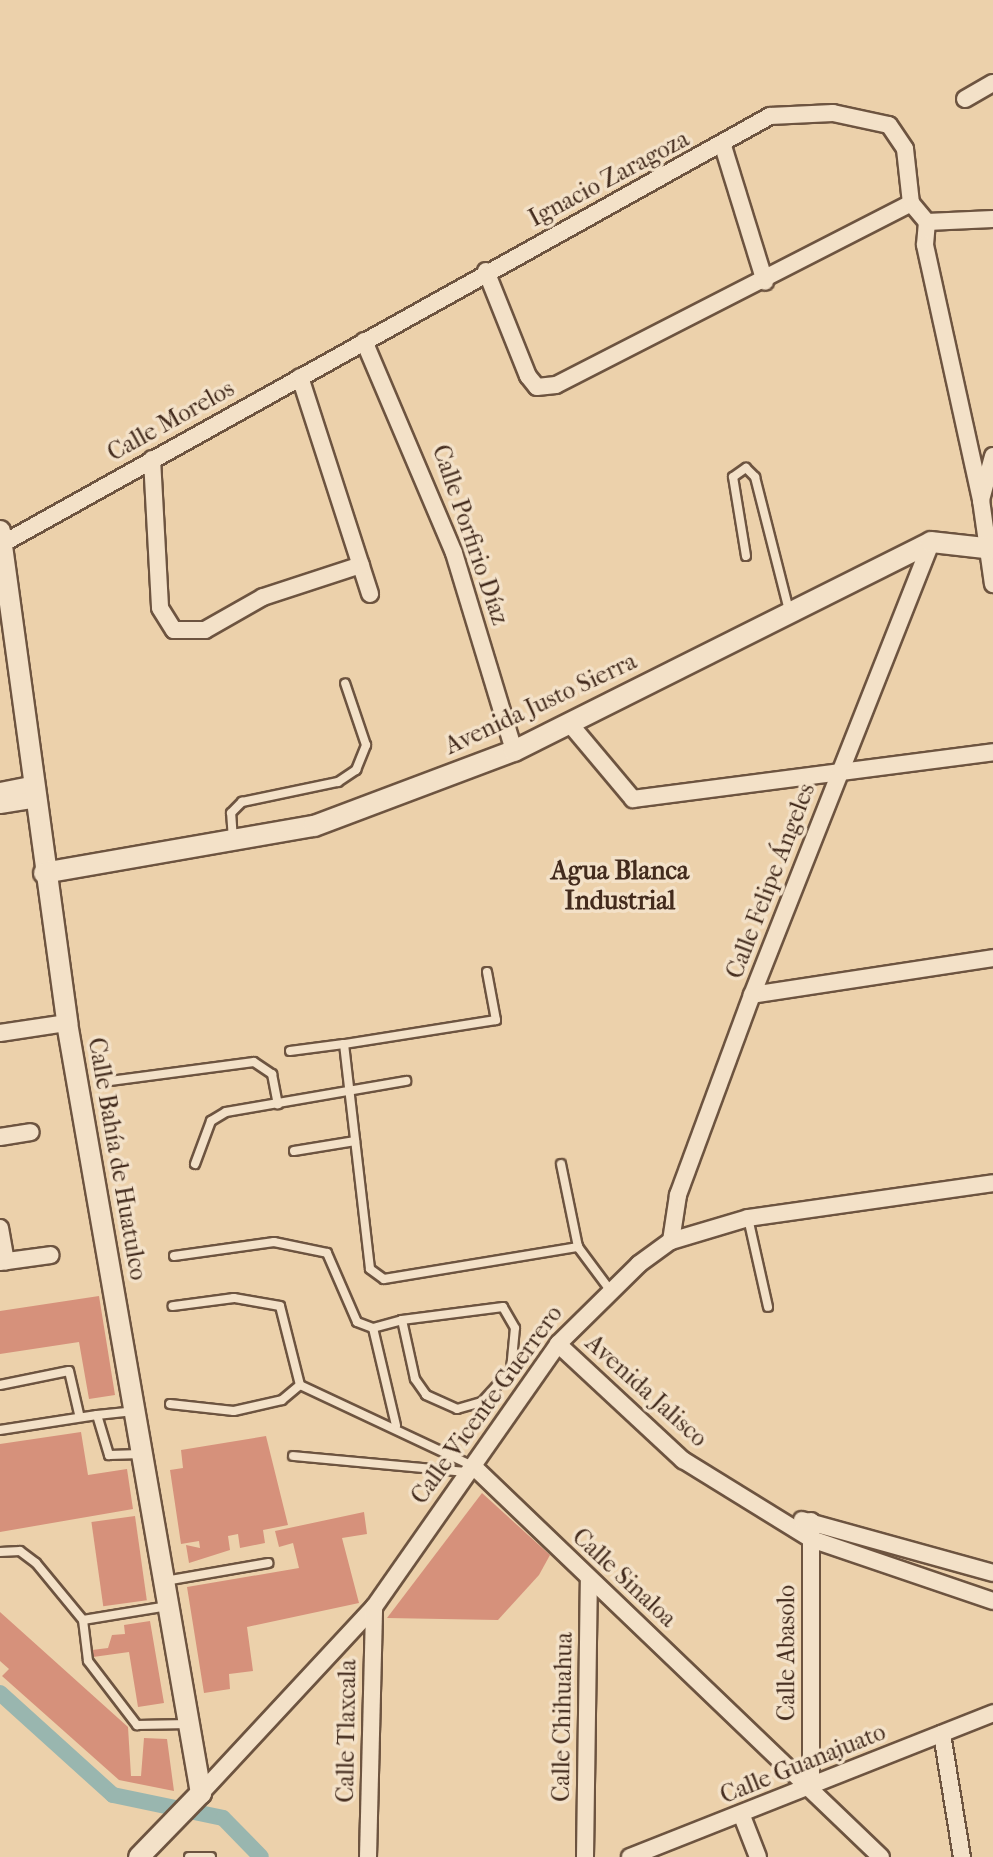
<!DOCTYPE html>
<html>
<head>
<meta charset="utf-8">
<style>
	body { margin:0 }
	#map { position:relative; width:993px; height:1857px; overflow:hidden; background:#ecd1ab; font-family:"IM FELL French Canon",serif }
	div>[style] { position:absolute }
	.canal>* { height:16px; margin:-8px; padding:0 8px; transform-origin:8px; border-radius:8px; background:#99b6af }
	.building>* { inset:0; background:#d6917b; transform-origin:0 0 }
	.roads { filter:drop-shadow(2px 0 #6d5440) drop-shadow(-2px 0 #6d5440) drop-shadow(0 2px #6d5440) drop-shadow(0 -2px #6d5440) }
	.service>* { height:8px; margin:-4px; padding:0 4px; transform-origin:4px; border-radius:4px; background:#f3e1c8 }
	.minor>* { height:16px; margin:-8px; padding:0 8px; transform-origin:8px; border-radius:8px; background:#f3e1c8 }
	.tertiary>* { height:20px; margin:-10px; padding:0 10px; transform-origin:10px; border-radius:10px; background:#f3e1c8 }
	span { translate:-50% -50%; white-space:nowrap; text-align:center; line-height:1.15; -webkit-text-stroke:7px #f3e1c8; paint-order:stroke }
	.street-label { font-size:24px; color:#432b1d }
	.neighbourhood-label { font-size:26px; color:#432b1d; font-weight:700 }
</style>
</head>
<body>
<div id="map">
	<div class="canal">
		<i style="left:0;top:1693px;width:152px;rotate:42.1deg"></i>
		<i style="left:113px;top:1795px;width:112px;rotate:11.8deg"></i>
		<i style="left:223px;top:1818px;width:54px;rotate:45.7deg"></i>
	</div>
	<div class="building">
		<i style="clip-path:polygon(99px 1296px,115px 1395px,89px 1399px,79px 1342px,0 1354px,0 1311px)"></i>
		<i style="clip-path:polygon(81px 1432px,88px 1475px,127px 1469px,133px 1509px,0 1532px,0 1444px)"></i>
		<i style="clip-path:polygon(266px 1436px,288px 1525px,263px 1530px,265px 1543px,240px 1548px,238px 1534px,228px 1536px,230px 1550px,189px 1563px,186px 1545px,200px 1548px,199px 1541px,181px 1544px,170px 1470px,183px 1468px,181px 1450px)"></i>
		<i style="clip-path:polygon(482px 1493px,550px 1555px,539px 1575px,498px 1620px,387px 1618px)"></i>
		<i style="clip-path:polygon(364px 1512px,367px 1534px,342px 1538px,359px 1603px,247px 1627px,253px 1671px,229px 1674px,230px 1689px,204px 1693px,187px 1587px,299px 1568px,293px 1543px,279px 1547px,275px 1531px)"></i>
		<i style="left:135px;top:1516px;width:85px;height:44px;rotate:82deg"></i>
		<i style="clip-path:polygon(0 1612px,128px 1727px,131px 1776px,141px 1776px,144px 1738px,167px 1739px,174px 1791px,119px 1780px,2px 1676px,9px 1669px,0 1661px)"></i>
		<i style="clip-path:polygon(150px 1621px,164px 1703px,138px 1707px,129px 1652px,93px 1657px,92px 1650px,108px 1648px,112px 1635px,125px 1634px,124px 1625px)"></i>
	</div>
	<div class="roads">
		<div class="service">
			<i style="left:746px;top:556px;width:80px;rotate:-99.3deg"></i>
			<i style="left:733px;top:477px;width:16px;rotate:-35deg"></i>
			<i style="left:746px;top:468px;width:13px;rotate:45deg"></i>
			<i style="left:755px;top:477px;width:137px;rotate:75.7deg"></i>
			<i style="left:233px;top:840px;width:27px;rotate:-94deg"></i>
			<i style="left:231px;top:813px;width:16px;rotate:-45deg"></i>
			<i style="left:242px;top:802px;width:98px;rotate:-11.8deg"></i>
			<i style="left:338px;top:782px;width:22px;rotate:-34deg"></i>
			<i style="left:356px;top:770px;width:27px;rotate:-68deg"></i>
			<i style="left:366px;top:745px;width:65px;rotate:-108.7deg"></i>
			<i style="left:487px;top:972px;width:49px;rotate:79.4deg"></i>
			<i style="left:496px;top:1020px;width:154px;rotate:171deg"></i>
			<i style="left:344px;top:1044px;width:226px;rotate:83.4deg"></i>
			<i style="left:370px;top:1269px;width:17px;rotate:36deg"></i>
			<i style="left:384px;top:1279px;width:197px;rotate:-9.4deg"></i>
			<i style="left:578px;top:1247px;width:54px;rotate:53.3deg"></i>
			<i style="left:290px;top:1051px;width:54px;rotate:-7.4deg"></i>
			<i style="left:110px;top:1081px;width:145px;rotate:-7.5deg"></i>
			<i style="left:254px;top:1062px;width:22px;rotate:34deg"></i>
			<i style="left:272px;top:1074px;width:31px;rotate:79deg"></i>
			<i style="left:294px;top:1151px;width:62px;rotate:-9.3deg"></i>
			<i style="left:195px;top:1164px;width:46px;rotate:-69.6deg"></i>
			<i style="left:211px;top:1121px;width:17px;rotate:-31deg"></i>
			<i style="left:226px;top:1112px;width:183px;rotate:-9.8deg"></i>
			<i style="left:561px;top:1164px;width:85px;rotate:78.4deg"></i>
			<i style="left:748px;top:1218px;width:91px;rotate:77.3deg"></i>
			<i style="left:174px;top:1256px;width:101px;rotate:-8deg"></i>
			<i style="left:274px;top:1242px;width:54px;rotate:11.7deg"></i>
			<i style="left:327px;top:1253px;width:75px;rotate:66.5deg"></i>
			<i style="left:357px;top:1322px;width:17px;rotate:21deg"></i>
			<i style="left:373px;top:1328px;width:30px;rotate:-15deg"></i>
			<i style="left:402px;top:1320px;width:60px;rotate:77.6deg"></i>
			<i style="left:415px;top:1379px;width:19px;rotate:55deg"></i>
			<i style="left:426px;top:1395px;width:34px;rotate:24deg"></i>
			<i style="left:457px;top:1409px;width:26px;rotate:-16deg"></i>
			<i style="left:482px;top:1402px;width:43px;rotate:-47.8deg"></i>
			<i style="left:511px;top:1370px;width:42px;rotate:-84.6deg"></i>
			<i style="left:515px;top:1328px;width:24px;rotate:-120deg"></i>
			<i style="left:503px;top:1307px;width:102px;rotate:172.7deg"></i>
			<i style="left:373px;top:1328px;width:100px;rotate:76.7deg"></i>
			<i style="left:0;top:1385px;width:70px;rotate:-11.5deg"></i>
			<i style="left:69px;top:1371px;width:44px;rotate:76.9deg"></i>
			<i style="left:300px;top:1385px;width:191px;rotate:25.1deg"></i>
			<i style="left:170px;top:1404px;width:64px;rotate:6.2deg"></i>
			<i style="left:234px;top:1411px;width:49px;rotate:-12.9deg"></i>
			<i style="left:282px;top:1400px;width:23px;rotate:-40deg"></i>
			<i style="left:300px;top:1385px;width:81px;rotate:-104.2deg"></i>
			<i style="left:280px;top:1306px;width:47px;rotate:-170.1deg"></i>
			<i style="left:234px;top:1298px;width:62px;rotate:172.5deg"></i>
			<i style="left:97px;top:1415px;width:37px;rotate:-6deg"></i>
			<i style="left:0;top:1430px;width:98px;rotate:-8.8deg"></i>
			<i style="left:97px;top:1415px;width:42px;rotate:73.3deg"></i>
			<i style="left:109px;top:1455px;width:32px;rotate:-2deg"></i>
			<i style="left:293px;top:1456px;width:175px;rotate:5.3deg"></i>
			<i style="left:0;top:1552px;width:20px;rotate:-3deg"></i>
			<i style="left:20px;top:1551px;width:20px;rotate:37deg"></i>
			<i style="left:36px;top:1563px;width:74px;rotate:50.5deg"></i>
			<i style="left:165px;top:1581px;width:105px;rotate:-9.9deg"></i>
			<i style="left:168px;top:1606px;width:86px;rotate:170.6deg"></i>
			<i style="left:83px;top:1620px;width:41px;rotate:83deg"></i>
			<i style="left:88px;top:1661px;width:81px;rotate:52.6deg"></i>
			<i style="left:137px;top:1725px;width:52px;rotate:-1.1deg"></i>
			<i style="left:189px;top:1857px;width:22px"></i>
		</div>
		<div class="minor">
			<i style="left:965px;top:99px;width:32px;rotate:-30deg"></i>
			<i style="left:723px;top:146px;width:142px;rotate:72.8deg"></i>
			<i style="left:927px;top:222px;width:66px;rotate:-2.6deg"></i>
			<i style="left:486px;top:271px;width:113px;rotate:68.2deg"></i>
			<i style="left:528px;top:376px;width:14px;rotate:51deg"></i>
			<i style="left:537px;top:387px;width:19px;rotate:-6deg"></i>
			<i style="left:556px;top:385px;width:399px;rotate:-27.1deg"></i>
			<i style="left:364px;top:341px;width:230px;rotate:67deg"></i>
			<i style="left:454px;top:553px;width:207px;rotate:73.1deg"></i>
			<i style="left:300px;top:377px;width:228px;rotate:72.1deg"></i>
			<i style="left:993px;top:456px;width:46px;rotate:105.3deg"></i>
			<i style="left:981px;top:500px;width:85px;rotate:81.9deg"></i>
			<i style="left:152px;top:459px;width:149px;rotate:86.9deg"></i>
			<i style="left:160px;top:608px;width:26px;rotate:58deg"></i>
			<i style="left:174px;top:630px;width:31px"></i>
			<i style="left:205px;top:630px;width:67px;rotate:-29.6deg"></i>
			<i style="left:263px;top:597px;width:103px;rotate:-18.1deg"></i>
			<i style="left:2px;top:544px;width:879px;rotate:-29.13deg"></i>
			<i style="left:770px;top:116px;width:63px;rotate:-2.7deg"></i>
			<i style="left:833px;top:113px;width:57px;rotate:12.1deg"></i>
			<i style="left:889px;top:125px;width:29px;rotate:56deg"></i>
			<i style="left:905px;top:149px;width:54px;rotate:83.7deg"></i>
			<i style="left:911px;top:203px;width:25px;rotate:50deg"></i>
			<i style="left:927px;top:222px;width:23px;rotate:95deg"></i>
			<i style="left:925px;top:245px;width:261px;rotate:77.6deg"></i>
			<i style="left:570px;top:724px;width:98px;rotate:50deg"></i>
			<i style="left:633px;top:799px;width:363px;rotate:-7.4deg"></i>
			<i style="left:0;top:791px;width:32px;rotate:-11deg"></i>
			<i style="left:0;top:805px;width:33px;rotate:-9deg"></i>
			<i style="left:752px;top:995px;width:244px;rotate:-8.7deg"></i>
			<i style="left:0;top:1033px;width:68px;rotate:-8.5deg"></i>
			<i style="left:0;top:1137px;width:31px;rotate:-9deg"></i>
			<i style="left:0;top:1228px;width:34px;rotate:80deg"></i>
			<i style="left:671px;top:1241px;width:47px;rotate:-81.3deg"></i>
			<i style="left:678px;top:1195px;width:213px;rotate:-69.7deg"></i>
			<i style="left:752px;top:995px;width:487px;rotate:-68.4deg"></i>
			<i style="left:0;top:1262px;width:51px;rotate:-7.8deg"></i>
			<i style="left:558px;top:1344px;width:171px;rotate:42.9deg"></i>
			<i style="left:683px;top:1460px;width:150px;rotate:31.7deg"></i>
			<i style="left:811px;top:1539px;width:192px;rotate:18.8deg"></i>
			<i style="left:473px;top:1466px;width:565px;rotate:43.78deg"></i>
			<i style="left:802px;top:1520px;width:198px;rotate:15.5deg"></i>
			<i style="left:942px;top:1734px;width:125px;rotate:80.8deg"></i>
			<i style="left:811px;top:1786px;width:265px;rotate:-90deg"></i>
			<i style="left:201px;top:1793px;width:254px;rotate:-47.1deg"></i>
			<i style="left:374px;top:1607px;width:321px;rotate:-55deg"></i>
			<i style="left:558px;top:1344px;width:114px;rotate:-44.6deg"></i>
			<i style="left:639px;top:1264px;width:39px;rotate:-36deg"></i>
			<i style="left:671px;top:1241px;width:80px;rotate:-16.6deg"></i>
			<i style="left:748px;top:1218px;width:247px;rotate:-8.1deg"></i>
			<i style="left:742px;top:1816px;width:44px;rotate:68.7deg"></i>
			<i style="left:368px;top:1857px;width:250px;rotate:-88.6deg"></i>
			<i style="left:585px;top:1857px;width:279px;rotate:-89.2deg"></i>
			<i style="left:630px;top:1857px;width:391px;rotate:-21.6deg"></i>
		</div>
		<div class="tertiary">
			<i style="left:0;top:531px;width:497px;rotate:82.2deg"></i>
			<i style="left:67px;top:1023px;width:782px;rotate:80.13deg"></i>
			<i style="left:201px;top:1793px;width:89px;rotate:134.1deg"></i>
			<i style="left:44px;top:873px;width:274px;rotate:-9.9deg"></i>
			<i style="left:314px;top:826px;width:214px;rotate:-20.6deg"></i>
			<i style="left:514px;top:751px;width:466px;rotate:-26.6deg"></i>
			<i style="left:931px;top:542px;width:62px;rotate:6.4deg"></i>
		</div>
	</div>
	<div class="street-label">
		<span style="left:609px;top:179px;rotate:-28deg">Ignacio Zaragoza</span>
		<span style="left:171px;top:421px;rotate:-29deg">Calle Morelos</span>
		<span style="left:470px;top:535px;rotate:71deg">Calle Porfirio Díaz</span>
		<span style="left:541px;top:704px;rotate:-25deg">Avenida Justo Sierra</span>
		<span style="left:771px;top:881px;rotate:-69deg">Calle Felipe Ángeles</span>
		<span style="left:117px;top:1159px;rotate:80deg">Calle Bahía de Huatulco</span>
		<span style="left:646px;top:1391px;rotate:42deg">Avenida Jalisco</span>
		<span style="left:487px;top:1405px;rotate:-54deg">Calle Vicente Guerrero</span>
		<span style="left:624px;top:1578px;rotate:43deg">Calle Sinaloa</span>
		<span style="left:787px;top:1653px;rotate:-90deg">Calle Abasolo</span>
		<span style="left:563px;top:1717px;rotate:-89deg">Calle Chihuahua</span>
		<span style="left:347px;top:1731px;rotate:-89deg">Calle Tlaxcala</span>
		<span style="left:803px;top:1764px;rotate:-22deg">Calle Guanajuato</span>
	</div>
	<div class="neighbourhood-label">
		<span style="left:620px;top:886px">Agua Blanca<br>Industrial</span>
	</div>
</div>
</body>
</html>
